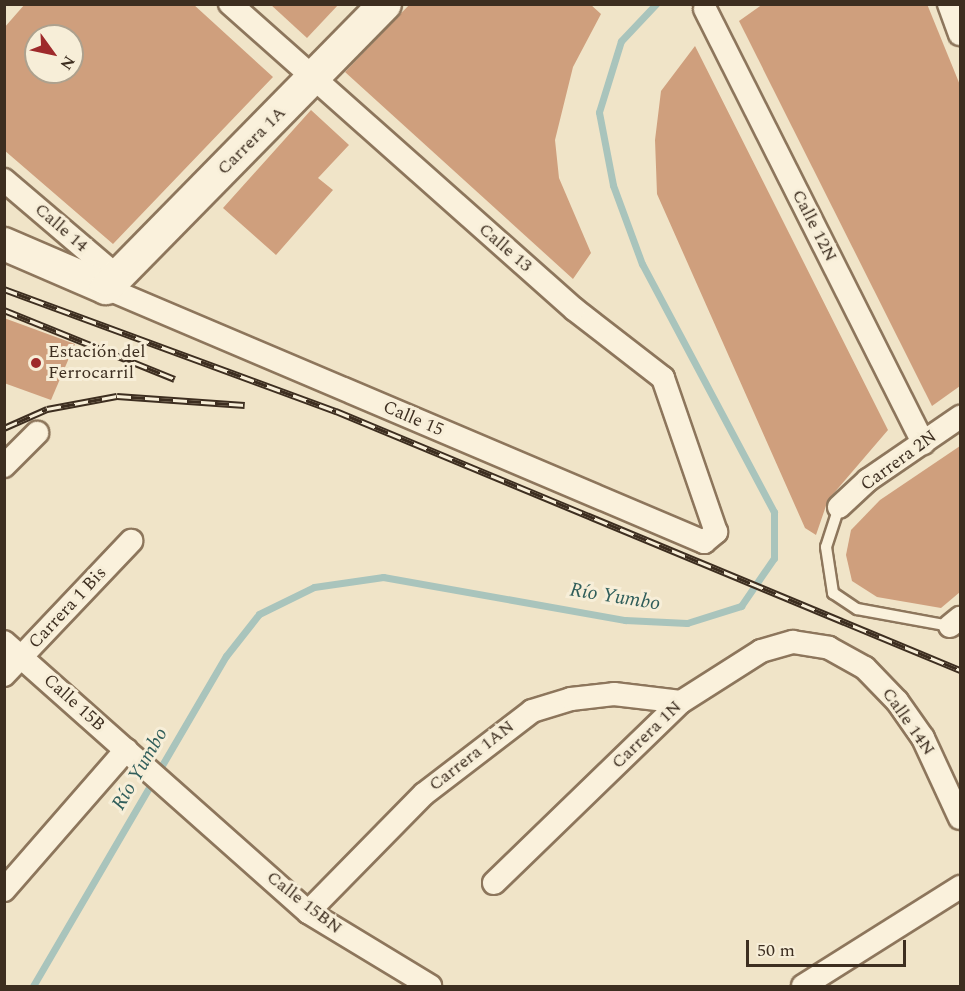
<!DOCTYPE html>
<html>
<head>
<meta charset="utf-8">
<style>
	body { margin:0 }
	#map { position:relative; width:965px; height:991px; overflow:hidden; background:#f0e4c8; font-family:Spectral,serif }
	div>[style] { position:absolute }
	.stream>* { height:7px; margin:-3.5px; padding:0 3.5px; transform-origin:3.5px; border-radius:3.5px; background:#a9c4bc }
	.building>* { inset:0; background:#cf9f7d }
	.roads { filter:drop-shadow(2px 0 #8d765c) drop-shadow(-2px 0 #8d765c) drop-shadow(0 2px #8d765c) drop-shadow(0 -2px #8d765c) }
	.lane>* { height:10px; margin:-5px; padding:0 5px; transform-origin:5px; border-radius:5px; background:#faf1dc }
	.street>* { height:22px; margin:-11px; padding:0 11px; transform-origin:11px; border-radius:11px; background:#faf1dc }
	.secondary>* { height:32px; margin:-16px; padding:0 16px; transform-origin:16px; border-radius:16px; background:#faf1dc }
	.rail>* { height:7px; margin-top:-3.5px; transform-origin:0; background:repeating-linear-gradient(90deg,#f7eed8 0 14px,#3d2e20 0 28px); box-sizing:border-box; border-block:2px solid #3d2e20 }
	.dots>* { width:16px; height:16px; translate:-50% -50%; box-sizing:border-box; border:3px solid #f7eed8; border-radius:50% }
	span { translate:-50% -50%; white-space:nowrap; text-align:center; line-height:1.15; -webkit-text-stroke:6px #f7eed8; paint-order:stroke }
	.street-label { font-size:18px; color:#3d2e20 }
	.poi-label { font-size:18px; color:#3d2e20 }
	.left { translate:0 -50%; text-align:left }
	.water-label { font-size:20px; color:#2f5d5a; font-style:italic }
	.frame { position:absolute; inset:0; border:6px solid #3d2e20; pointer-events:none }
	.north { position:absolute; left:24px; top:24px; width:60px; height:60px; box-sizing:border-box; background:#f7eed8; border:2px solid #ada18e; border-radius:50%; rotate:123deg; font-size:16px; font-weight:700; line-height:24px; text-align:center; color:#3d2e20 }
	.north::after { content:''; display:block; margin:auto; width:21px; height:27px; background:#9e2a2b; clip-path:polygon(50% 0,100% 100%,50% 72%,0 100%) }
	.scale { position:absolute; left:746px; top:940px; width:160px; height:27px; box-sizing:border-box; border:3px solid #3d2e20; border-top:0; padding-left:8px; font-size:18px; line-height:21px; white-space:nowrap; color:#3d2e20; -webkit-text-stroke:4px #f7eed8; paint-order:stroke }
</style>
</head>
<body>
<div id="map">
	<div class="stream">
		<i style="left:33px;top:986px;width:382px;rotate:-59.7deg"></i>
		<i style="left:226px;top:656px;width:53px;rotate:-51.8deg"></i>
		<i style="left:259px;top:614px;width:61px;rotate:-26.1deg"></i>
		<i style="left:314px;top:587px;width:70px;rotate:-8.2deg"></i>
		<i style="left:383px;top:577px;width:246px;rotate:10.1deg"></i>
		<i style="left:625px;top:620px;width:62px;rotate:2.8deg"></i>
		<i style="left:687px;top:623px;width:57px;rotate:-17.5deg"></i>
		<i style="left:741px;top:606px;width:58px;rotate:-55.5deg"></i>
		<i style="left:774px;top:558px;width:46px;rotate:-90deg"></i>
		<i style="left:774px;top:512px;width:281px;rotate:-118deg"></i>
		<i style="left:642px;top:264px;width:84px;rotate:-110.2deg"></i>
		<i style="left:613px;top:185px;width:74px;rotate:-100.9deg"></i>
		<i style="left:599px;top:112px;width:74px;rotate:-72.8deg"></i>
		<i style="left:621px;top:41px;width:51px;rotate:-46.6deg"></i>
	</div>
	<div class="building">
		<i style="clip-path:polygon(evenodd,25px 4px,193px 4px,273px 77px,113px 244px,4px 150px,4px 28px,25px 4px,36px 36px,72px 36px,72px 72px,36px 72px,36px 36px)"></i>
		<i style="clip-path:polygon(270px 4px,339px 4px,307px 38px)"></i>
		<i style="clip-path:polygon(410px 4px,590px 4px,601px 14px,573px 67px,555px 140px,559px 178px,591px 253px,573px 279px,345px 72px)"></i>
		<i style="clip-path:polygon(763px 4px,927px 4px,960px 85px,960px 386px,932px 406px,739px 21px)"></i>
		<i style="clip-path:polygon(695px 46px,888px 430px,828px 500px,816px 535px,805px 528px,657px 194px,655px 140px,661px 91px)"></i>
		<i style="clip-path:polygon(311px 110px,349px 145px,318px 178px,333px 190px,276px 255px,223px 208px)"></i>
		<i style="clip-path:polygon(4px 318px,75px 344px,51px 400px,4px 383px)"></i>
		<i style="clip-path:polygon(960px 446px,960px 592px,941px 608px,877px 597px,852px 581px,846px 555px,851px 530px,880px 500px)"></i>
	</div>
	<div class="roads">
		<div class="lane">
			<i style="left:839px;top:507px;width:42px;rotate:108deg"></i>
			<i style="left:826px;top:547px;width:47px;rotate:81.3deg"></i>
			<i style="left:833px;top:593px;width:29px;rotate:34deg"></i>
			<i style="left:857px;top:609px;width:95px;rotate:10.4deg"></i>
		</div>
		<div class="street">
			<i style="left:949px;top:4px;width:32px;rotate:70deg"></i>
			<i style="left:705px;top:9px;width:486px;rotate:63.3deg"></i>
			<i style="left:4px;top:180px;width:150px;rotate:40.4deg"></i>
			<i style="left:106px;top:288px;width:650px;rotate:23.01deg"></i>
			<i style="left:704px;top:542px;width:16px;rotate:-40deg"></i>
			<i style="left:716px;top:532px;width:163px;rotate:-109deg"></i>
			<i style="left:663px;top:378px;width:113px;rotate:-142.2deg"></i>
			<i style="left:574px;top:309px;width:460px;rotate:-138.4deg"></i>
			<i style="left:4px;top:466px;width:47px;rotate:-45deg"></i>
			<i style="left:839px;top:507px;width:40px;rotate:-43deg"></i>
			<i style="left:868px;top:480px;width:112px;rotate:-34.4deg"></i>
			<i style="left:950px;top:626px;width:13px;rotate:-39deg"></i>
			<i style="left:4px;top:642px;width:407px;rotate:41.6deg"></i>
			<i style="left:308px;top:912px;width:143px;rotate:31.2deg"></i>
			<i style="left:4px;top:675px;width:185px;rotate:-46.5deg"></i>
			<i style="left:494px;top:883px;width:260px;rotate:-44.1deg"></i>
			<i style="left:681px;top:702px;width:95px;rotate:-32.5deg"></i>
			<i style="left:761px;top:651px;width:33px;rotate:-16deg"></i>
			<i style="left:793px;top:642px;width:36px;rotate:9deg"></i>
			<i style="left:829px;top:648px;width:41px;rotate:29.1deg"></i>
			<i style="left:865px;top:668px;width:46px;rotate:45.9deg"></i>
			<i style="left:897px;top:701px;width:45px;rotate:54.9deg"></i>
			<i style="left:923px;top:738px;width:88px;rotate:65.2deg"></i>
			<i style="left:4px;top:890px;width:186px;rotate:-48.9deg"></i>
			<i style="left:308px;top:912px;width:165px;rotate:-45.5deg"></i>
			<i style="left:424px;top:794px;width:136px;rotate:-37.5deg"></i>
			<i style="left:532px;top:711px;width:41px;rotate:-17.1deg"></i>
			<i style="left:571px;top:699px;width:43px;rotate:-6.6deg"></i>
			<i style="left:614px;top:694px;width:67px;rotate:6.8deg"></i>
			<i style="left:803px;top:986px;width:186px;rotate:-32.2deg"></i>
		</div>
		<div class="secondary">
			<i style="left:4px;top:244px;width:111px;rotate:23.3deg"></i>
			<i style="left:106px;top:288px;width:398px;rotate:-45.5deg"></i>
		</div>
	</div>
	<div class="rail">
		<i style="left:4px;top:289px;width:354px;rotate:20.2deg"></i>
		<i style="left:336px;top:411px;width:676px;rotate:22.54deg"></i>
		<i style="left:4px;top:310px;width:184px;rotate:22deg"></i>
		<i style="left:4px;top:428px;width:47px;rotate:-23.8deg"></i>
		<i style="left:47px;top:409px;width:71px;rotate:-10.5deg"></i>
		<i style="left:117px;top:396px;width:128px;rotate:4deg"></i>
	</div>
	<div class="dots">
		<i style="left:36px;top:363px;background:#9e2a2b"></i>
	</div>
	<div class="street-label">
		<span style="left:252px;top:141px;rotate:-45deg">Carrera 1A</span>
		<span style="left:814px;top:226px;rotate:63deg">Calle 12N</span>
		<span style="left:61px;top:228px;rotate:41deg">Calle 14</span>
		<span style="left:505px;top:248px;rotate:41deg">Calle 13</span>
		<span style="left:413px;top:419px;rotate:23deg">Calle 15</span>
		<span style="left:899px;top:461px;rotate:-36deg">Carrera 2N</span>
		<span style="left:68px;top:608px;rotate:-47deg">Carrera 1 Bis</span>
		<span style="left:74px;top:703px;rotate:42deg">Calle 15B</span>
		<span style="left:908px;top:722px;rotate:55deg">Calle 14N</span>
		<span style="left:647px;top:735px;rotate:-44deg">Carrera 1N</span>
		<span style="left:472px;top:756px;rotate:-38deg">Carrera 1AN</span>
		<span style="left:304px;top:903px;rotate:38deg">Calle 15BN</span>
	</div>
	<div class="poi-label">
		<span class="left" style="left:48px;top:363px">Estación del<br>Ferrocarril</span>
	</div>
	<div class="water-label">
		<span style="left:615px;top:597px;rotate:9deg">Río Yumbo</span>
		<span style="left:140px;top:769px;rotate:-60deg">Río Yumbo</span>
	</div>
	<div class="frame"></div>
	<div class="north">N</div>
	<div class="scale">50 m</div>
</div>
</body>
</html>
